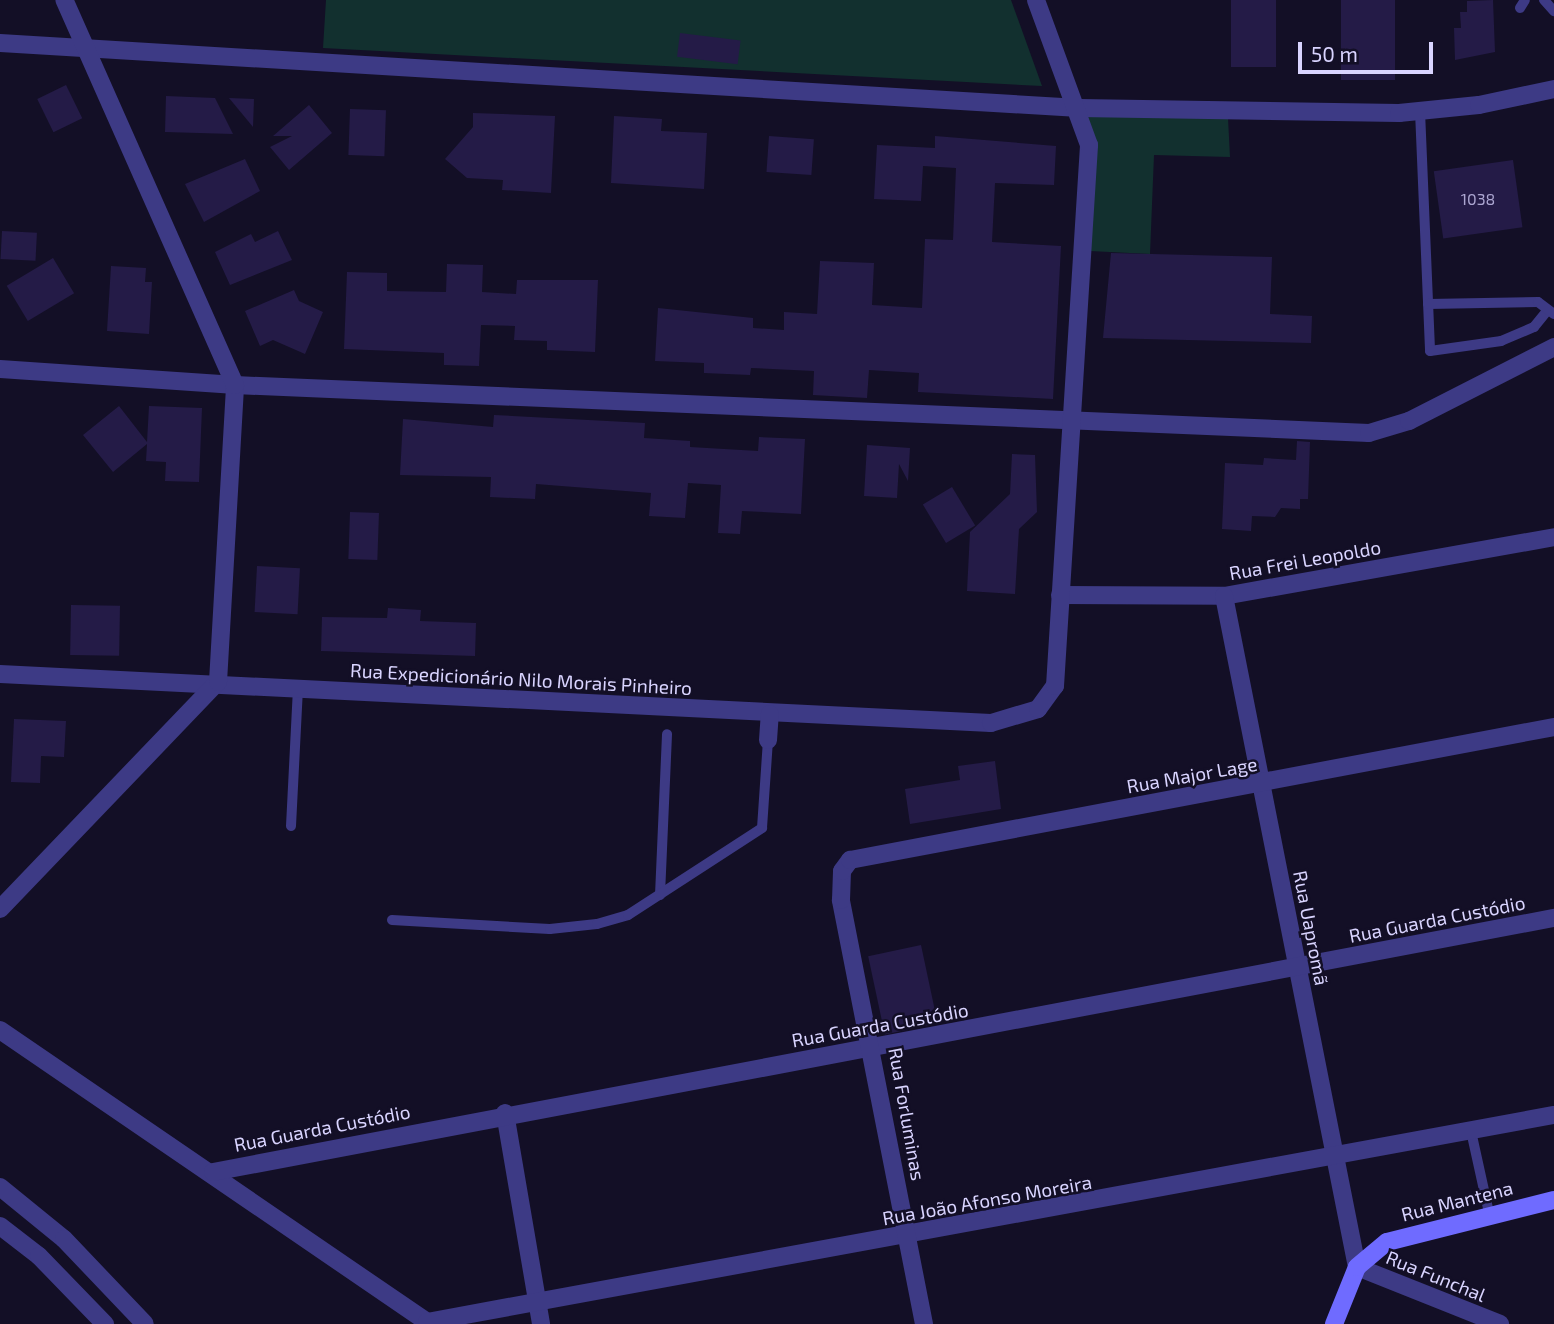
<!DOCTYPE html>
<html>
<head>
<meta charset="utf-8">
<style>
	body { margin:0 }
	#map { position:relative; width:1554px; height:1324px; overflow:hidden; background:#130f26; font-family:"Exo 2",sans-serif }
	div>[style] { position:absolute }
	.green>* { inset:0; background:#12302f }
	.building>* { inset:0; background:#241b47; transform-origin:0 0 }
	.service>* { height:10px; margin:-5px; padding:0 5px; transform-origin:5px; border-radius:5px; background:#3d3a85 }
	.minor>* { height:18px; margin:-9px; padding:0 9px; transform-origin:9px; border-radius:9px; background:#3d3a85 }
	.tertiary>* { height:18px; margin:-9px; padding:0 9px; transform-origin:9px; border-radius:9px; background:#3d3a85 }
	.secondary>* { height:18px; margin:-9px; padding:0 9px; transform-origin:9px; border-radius:9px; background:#6f6bff }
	span { translate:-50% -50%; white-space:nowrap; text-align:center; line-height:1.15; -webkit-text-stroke:5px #130f26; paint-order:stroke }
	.number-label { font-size:16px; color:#aca6d1 }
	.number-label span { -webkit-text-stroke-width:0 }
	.street-label { font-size:19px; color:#d9d4ff }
	.scale { position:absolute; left:1298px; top:42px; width:135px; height:32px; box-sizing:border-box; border:4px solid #d9d4ff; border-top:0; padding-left:9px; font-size:21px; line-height:24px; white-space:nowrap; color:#d9d4ff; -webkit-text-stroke:5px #130f26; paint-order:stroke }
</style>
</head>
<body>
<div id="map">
	<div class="green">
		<i style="clip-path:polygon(326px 0,1011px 0,1042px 86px,323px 48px)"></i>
		<i style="clip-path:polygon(1083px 109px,1228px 118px,1230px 157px,1154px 155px,1150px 254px,1090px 251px)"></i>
	</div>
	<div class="building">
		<i style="left:1231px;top:0;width:45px;height:67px"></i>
		<i style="left:1341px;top:0;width:54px;height:80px"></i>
		<i style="clip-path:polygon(1493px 0,1495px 52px,1455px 60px,1454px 28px,1461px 28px,1460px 12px,1467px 12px,1467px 1px)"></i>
		<i style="left:680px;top:33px;width:61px;height:24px;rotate:7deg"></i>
		<i style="left:66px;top:85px;width:37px;height:32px;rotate:64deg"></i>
		<i style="clip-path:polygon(166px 96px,215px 98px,233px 134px,165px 132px)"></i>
		<i style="clip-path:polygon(229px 98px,254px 99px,253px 127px)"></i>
		<i style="clip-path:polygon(309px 105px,332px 133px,289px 170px,270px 147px,292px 136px,273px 136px)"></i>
		<i style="left:350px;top:109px;width:36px;height:46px;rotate:2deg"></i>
		<i style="clip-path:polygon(473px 113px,555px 116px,551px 193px,502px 190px,503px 180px,467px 178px,445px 159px,473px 127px)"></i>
		<i style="clip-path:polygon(614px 116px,662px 119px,661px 131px,707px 133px,704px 189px,611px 183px)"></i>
		<i style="left:769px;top:136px;width:45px;height:36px;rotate:4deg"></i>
		<i style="clip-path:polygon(935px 136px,1056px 146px,1054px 185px,995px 183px,992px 242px,1061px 246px,1053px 399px,918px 392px,919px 373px,869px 370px,867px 398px,813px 395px,814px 371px,751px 368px,750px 375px,704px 373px,704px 363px,655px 361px,658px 308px,753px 318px,753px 328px,784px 330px,784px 312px,817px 314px,820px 261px,874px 263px,872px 305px,922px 308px,925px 239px,953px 240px,956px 168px,923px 166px,921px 201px,874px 199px,877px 145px,935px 148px)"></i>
		<i style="clip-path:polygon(245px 159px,260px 191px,204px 222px,185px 184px)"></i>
		<i style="left:1513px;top:160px;width:68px;height:80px;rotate:82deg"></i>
		<i style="left:2px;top:231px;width:35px;height:28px;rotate:3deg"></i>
		<i style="clip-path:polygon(278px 231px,292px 260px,230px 285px,215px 252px,251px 234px,255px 242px)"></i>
		<i style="clip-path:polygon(1111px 253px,1272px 257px,1270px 314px,1312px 316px,1311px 343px,1103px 338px)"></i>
		<i style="left:53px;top:258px;width:41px;height:54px;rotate:59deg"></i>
		<i style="clip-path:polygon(447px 264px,483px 265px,482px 292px,516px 294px,517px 280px,598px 280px,595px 352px,547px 350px,547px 341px,514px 340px,515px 326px,481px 325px,479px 366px,444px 365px,444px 353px,344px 349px,347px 272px,387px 273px,387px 291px,446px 292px)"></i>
		<i style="clip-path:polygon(111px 266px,146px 268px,145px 282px,152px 282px,149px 334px,107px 331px)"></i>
		<i style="clip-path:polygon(294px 290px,299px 301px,323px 312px,305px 354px,273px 340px,260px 346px,245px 311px)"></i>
		<i style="clip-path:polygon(119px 406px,147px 442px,149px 406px,202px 408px,199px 482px,165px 481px,166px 462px,146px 461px,147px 444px,113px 472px,83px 435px)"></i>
		<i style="clip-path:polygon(494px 415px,645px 423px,644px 438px,690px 441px,690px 447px,758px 451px,759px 437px,805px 439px,801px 514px,742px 511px,740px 534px,718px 533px,721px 485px,688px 483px,685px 518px,649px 516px,651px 493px,536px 484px,535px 499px,490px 497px,491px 477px,400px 475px,403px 419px,493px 427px)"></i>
		<i style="clip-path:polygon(1297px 441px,1310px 442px,1308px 499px,1300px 499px,1300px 509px,1281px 508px,1275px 517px,1252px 516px,1251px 531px,1222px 529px,1225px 463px,1263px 465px,1264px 458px,1296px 460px)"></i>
		<i style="clip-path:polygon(867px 445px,910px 448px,908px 481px,899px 464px,897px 498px,864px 496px)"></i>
		<i style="clip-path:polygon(1012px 454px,1035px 455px,1037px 512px,1019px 529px,1015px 594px,967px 591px,970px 532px,1010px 494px)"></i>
		<i style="left:952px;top:487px;width:45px;height:34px;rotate:59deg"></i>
		<i style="left:350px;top:512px;width:29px;height:47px;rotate:2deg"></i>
		<i style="left:257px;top:566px;width:43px;height:46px;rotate:3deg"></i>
		<i style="left:71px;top:605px;width:49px;height:50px;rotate:1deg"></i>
		<i style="clip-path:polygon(388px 608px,421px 610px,420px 621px,476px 623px,475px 656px,321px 651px,322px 617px,387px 618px)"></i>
		<i style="clip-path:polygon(14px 719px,66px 721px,64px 757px,41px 756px,40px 783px,11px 782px)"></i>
		<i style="clip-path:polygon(995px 761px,1001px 809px,910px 824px,905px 789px,960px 780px,958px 766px)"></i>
		<i style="left:921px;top:945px;width:80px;height:54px;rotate:78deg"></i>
	</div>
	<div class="service">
		<i style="left:1544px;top:0;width:15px;rotate:48deg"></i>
		<i style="left:1520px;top:8px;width:9px;rotate:-58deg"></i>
		<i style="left:1420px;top:111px;width:240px;rotate:87.6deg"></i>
		<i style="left:1430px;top:351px;width:72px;rotate:-8deg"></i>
		<i style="left:1501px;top:341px;width:36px;rotate:-23deg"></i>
		<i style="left:1534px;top:327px;width:19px;rotate:-51deg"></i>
		<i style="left:1428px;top:304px;width:110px;rotate:-1deg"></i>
		<i style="left:1538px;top:302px;width:20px;rotate:37deg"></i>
		<i style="left:291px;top:826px;width:139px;rotate:-87.1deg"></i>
		<i style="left:660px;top:895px;width:161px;rotate:-87.5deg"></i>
		<i style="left:392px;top:920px;width:158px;rotate:3.3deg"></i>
		<i style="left:550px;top:929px;width:47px;rotate:-6.1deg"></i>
		<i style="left:597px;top:924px;width:32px;rotate:-16deg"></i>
		<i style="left:628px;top:915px;width:160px;rotate:-33deg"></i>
		<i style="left:762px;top:828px;width:88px;rotate:-86.1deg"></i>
		<i style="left:1471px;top:1131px;width:84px;rotate:77.6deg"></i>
	</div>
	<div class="minor">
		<i style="left:0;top:43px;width:1081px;rotate:3.45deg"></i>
		<i style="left:1079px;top:108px;width:320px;rotate:0.9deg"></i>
		<i style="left:1399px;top:113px;width:80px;rotate:-5.7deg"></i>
		<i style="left:1479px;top:105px;width:77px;rotate:-12deg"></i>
		<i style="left:0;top:369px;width:236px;rotate:3.9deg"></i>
		<i style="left:235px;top:385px;width:1135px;rotate:2.42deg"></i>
		<i style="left:1369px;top:433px;width:42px;rotate:-16.7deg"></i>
		<i style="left:1409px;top:421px;width:163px;rotate:-27deg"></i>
		<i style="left:1060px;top:595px;width:164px;rotate:0.3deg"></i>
		<i style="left:1224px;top:596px;width:335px;rotate:-10.1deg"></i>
		<i style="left:1224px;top:596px;width:684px;rotate:78.79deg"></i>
		<i style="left:1357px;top:1267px;width:154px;rotate:21.7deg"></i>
		<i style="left:0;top:674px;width:992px;rotate:2.83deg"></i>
		<i style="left:991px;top:723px;width:49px;rotate:-16.6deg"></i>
		<i style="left:1038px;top:709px;width:29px;rotate:-54deg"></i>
		<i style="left:1055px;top:686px;width:542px;rotate:-86.4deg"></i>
		<i style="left:1089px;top:145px;width:154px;rotate:-110.1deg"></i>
		<i style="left:768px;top:740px;width:26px;rotate:-86deg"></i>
		<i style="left:0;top:1030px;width:521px;rotate:34.36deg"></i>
		<i style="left:505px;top:1113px;width:214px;rotate:80.3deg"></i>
		<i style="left:213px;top:1172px;width:1365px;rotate:-10.73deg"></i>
		<i style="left:427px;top:1322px;width:1146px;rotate:-10.41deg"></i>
		<i style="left:924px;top:1324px;width:432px;rotate:-101.1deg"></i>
		<i style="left:841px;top:900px;width:29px;rotate:-88deg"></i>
		<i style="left:842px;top:871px;width:14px;rotate:-54deg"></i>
		<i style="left:850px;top:860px;width:716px;rotate:-10.7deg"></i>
	</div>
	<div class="tertiary">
		<i style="left:0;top:909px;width:315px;rotate:-46.2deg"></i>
		<i style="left:218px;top:682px;width:297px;rotate:-86.7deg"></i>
		<i style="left:235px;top:385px;width:421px;rotate:-113.9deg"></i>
		<i style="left:0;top:1187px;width:82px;rotate:39.1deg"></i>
		<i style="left:64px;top:1239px;width:117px;rotate:46.4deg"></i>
		<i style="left:0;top:1226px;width:49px;rotate:37.6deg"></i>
		<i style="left:39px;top:1256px;width:95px;rotate:45.9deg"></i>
	</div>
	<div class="secondary">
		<i style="left:1334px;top:1324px;width:61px;rotate:-68deg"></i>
		<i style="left:1357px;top:1267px;width:39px;rotate:-40deg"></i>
		<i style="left:1387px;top:1242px;width:172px;rotate:-14.1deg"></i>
	</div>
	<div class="number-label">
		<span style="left:1478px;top:199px">1038</span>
	</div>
	<div class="street-label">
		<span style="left:1305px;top:560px;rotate:-10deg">Rua Frei Leopoldo</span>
		<span style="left:521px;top:679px;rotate:3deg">Rua Expedicionário Nilo Morais Pinheiro</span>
		<span style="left:1192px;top:775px;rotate:-10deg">Rua Major Lage</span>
		<span style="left:1437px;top:919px;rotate:-11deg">Rua Guarda Custódio</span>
		<span style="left:1311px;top:928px;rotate:79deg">Rua Uapromã</span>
		<span style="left:880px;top:1025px;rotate:-10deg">Rua Guarda Custódio</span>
		<span style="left:907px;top:1114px;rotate:80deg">Rua Forluminas</span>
		<span style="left:322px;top:1128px;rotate:-11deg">Rua Guarda Custódio</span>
		<span style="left:987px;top:1200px;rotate:-10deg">Rua João Afonso Moreira</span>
		<span style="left:1457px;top:1201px;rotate:-14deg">Rua Mantena</span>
		<span style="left:1436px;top:1276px;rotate:22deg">Rua Funchal</span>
	</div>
	<div class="scale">50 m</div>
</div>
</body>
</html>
